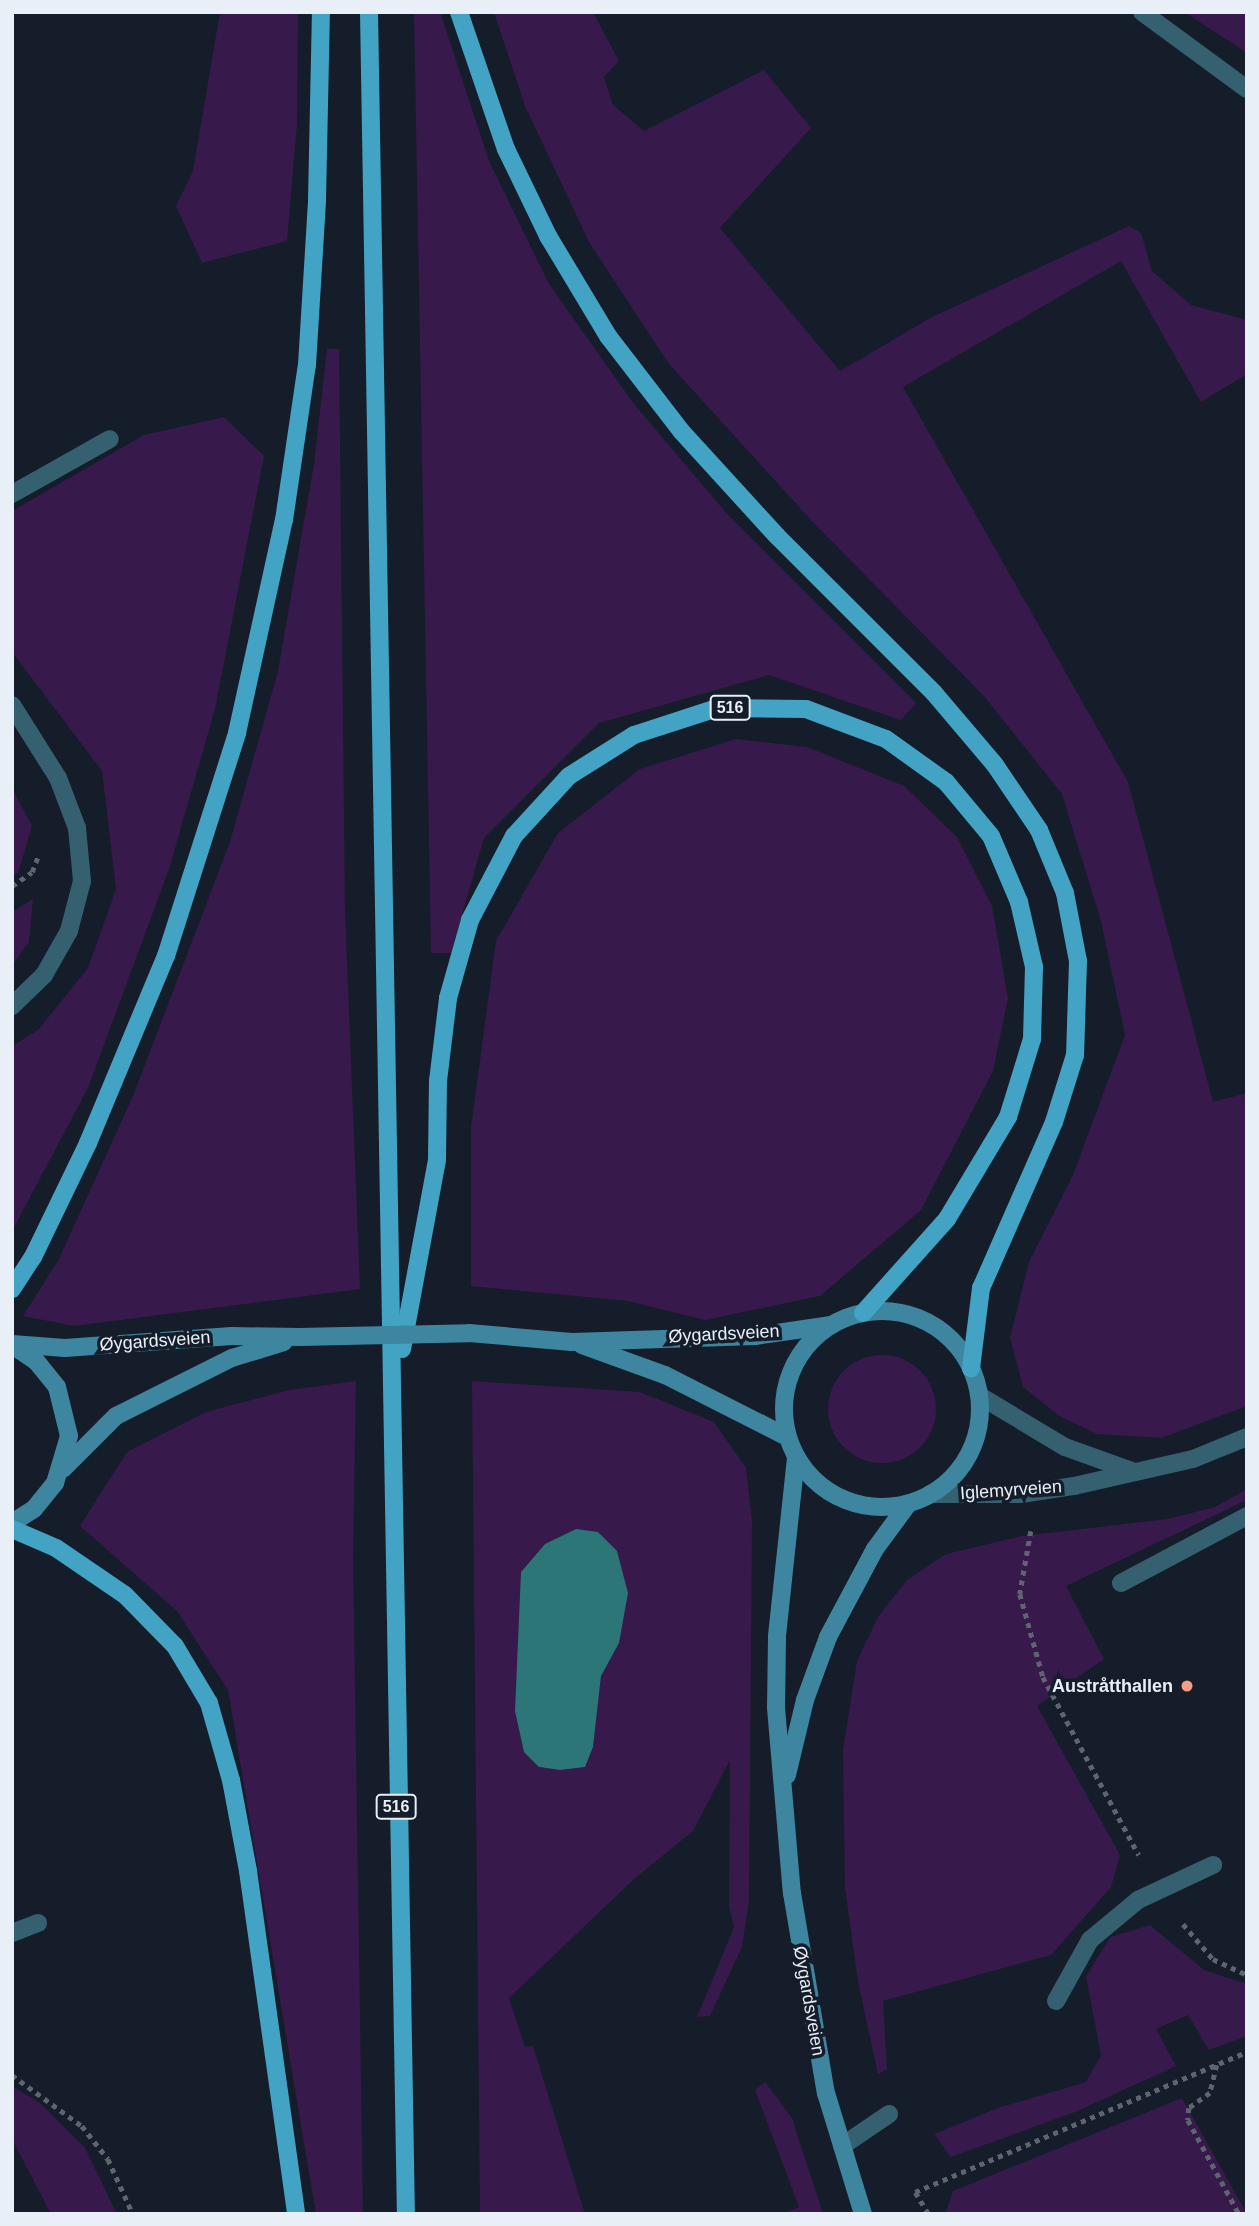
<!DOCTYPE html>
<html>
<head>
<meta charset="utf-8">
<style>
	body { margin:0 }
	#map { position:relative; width:1259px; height:2226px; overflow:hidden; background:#141d29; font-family:Helvetica,sans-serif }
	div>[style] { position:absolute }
	.green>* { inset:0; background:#38194b }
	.round { border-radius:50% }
	.water>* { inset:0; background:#2c7677 }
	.path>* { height:4.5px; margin-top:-2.25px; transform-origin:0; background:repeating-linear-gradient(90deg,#5d6670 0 5px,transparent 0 10px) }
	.service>* { height:18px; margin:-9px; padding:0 9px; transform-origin:9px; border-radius:9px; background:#356070 }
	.minor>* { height:18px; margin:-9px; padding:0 9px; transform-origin:9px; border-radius:9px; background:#356070 }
	.secondary>* { height:18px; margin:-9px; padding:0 9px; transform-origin:9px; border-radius:9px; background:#3e859f }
	.secondary>.ring { margin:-9px; padding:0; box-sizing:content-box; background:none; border:18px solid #3e859f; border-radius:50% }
	.primary>* { height:18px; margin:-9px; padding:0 9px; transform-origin:9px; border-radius:9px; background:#42a3c4 }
	.secondary-bridge>* { height:18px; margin:-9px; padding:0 9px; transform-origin:9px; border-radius:9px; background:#3e859f }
	.dots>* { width:19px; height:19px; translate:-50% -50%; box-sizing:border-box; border:4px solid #141d29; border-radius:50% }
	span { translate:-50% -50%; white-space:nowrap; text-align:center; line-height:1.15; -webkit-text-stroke:7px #141d29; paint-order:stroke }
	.shield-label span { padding:2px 5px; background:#141d29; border:2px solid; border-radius:5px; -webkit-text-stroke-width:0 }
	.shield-label { font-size:16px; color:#e8eff7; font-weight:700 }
	.street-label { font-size:18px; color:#e8eff7 }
	.poi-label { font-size:18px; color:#e8eff7; font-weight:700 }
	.right { translate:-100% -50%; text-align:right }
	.frame { position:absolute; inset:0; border:14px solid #e8eff7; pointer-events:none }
</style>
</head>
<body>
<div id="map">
	<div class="green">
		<i style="clip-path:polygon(220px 12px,298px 12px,297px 124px,287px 241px,202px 263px,176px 206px,193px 171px)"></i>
		<i style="clip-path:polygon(414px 12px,440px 12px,489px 161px,549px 284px,634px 404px,728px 515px,916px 703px,901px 720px,769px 675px,599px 723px,484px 838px,451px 953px,431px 953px)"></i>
		<i style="clip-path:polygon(494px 12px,593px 12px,619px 61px,604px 77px,613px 105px,644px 131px,764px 70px,811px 128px,720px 228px,840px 371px,932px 317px,1129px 226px,1141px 233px,1152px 271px,1191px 305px,1247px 320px,1247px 374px,1201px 402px,1121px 261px,903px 387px,1128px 782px,1213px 1102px,1247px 1093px,1247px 1406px,1161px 1438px,1097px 1434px,1058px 1415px,1023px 1387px,1010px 1338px,1029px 1262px,1073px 1175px,1125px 1035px,1101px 921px,1062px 794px,984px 696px,810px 519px,669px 364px,589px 242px,525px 106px)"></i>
		<i style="clip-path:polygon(1184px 12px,1247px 12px,1247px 53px)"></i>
		<i style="clip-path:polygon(327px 349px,339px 349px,345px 910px,360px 1289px,74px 1326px,23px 1316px,58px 1261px,133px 1096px,230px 842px,278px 671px,314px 464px)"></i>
		<i style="clip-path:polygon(224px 417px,264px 456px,215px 709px,169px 869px,88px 1088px,12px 1231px,12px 1046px,38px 1030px,88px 968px,116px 889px,102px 771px,12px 652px,12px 511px,144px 435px)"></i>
		<i style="clip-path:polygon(736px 739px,807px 747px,904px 786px,957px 837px,992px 906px,1008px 998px,993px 1071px,921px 1210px,820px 1296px,705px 1320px,628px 1301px,471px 1286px,471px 1127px,496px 941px,558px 833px,640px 769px)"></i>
		<i style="clip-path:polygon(12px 788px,32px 826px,18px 873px,12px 877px)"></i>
		<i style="clip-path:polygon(33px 899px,29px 942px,12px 965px,12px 912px)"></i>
		<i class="round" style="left:828px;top:1355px;width:108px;height:108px"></i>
		<i style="clip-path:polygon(356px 1381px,353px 1556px,363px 2214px,316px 2214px,228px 1690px,177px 1611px,80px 1526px,127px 1452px,206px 1412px,289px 1390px)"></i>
		<i style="clip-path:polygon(evenodd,472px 1381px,640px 1392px,714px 1422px,746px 1468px,752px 1521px,749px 1901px,742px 1947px,710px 2016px,697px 2017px,734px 1927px,729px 1907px,730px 1760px,693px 1831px,633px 1880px,509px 1998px,525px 2047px,533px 2046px,585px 2214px,480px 2214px,472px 1381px,576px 1529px,619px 1643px,601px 1675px,593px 1747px,585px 1767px,560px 1770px,539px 1767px,521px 1572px,545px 1544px,576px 1529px)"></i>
		<i style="clip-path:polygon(1247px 1489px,1247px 1500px,1066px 1586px,1104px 1659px,1037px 1706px,1120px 1855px,1111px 1887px,1051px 1955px,883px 2001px,887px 2069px,878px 2074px,858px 1982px,845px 1888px,843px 1750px,857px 1661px,878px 1617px,907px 1580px,946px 1554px,1022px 1536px,1168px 1519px,1215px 1507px)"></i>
		<i style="clip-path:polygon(1150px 1925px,1204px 1970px,1247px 1984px,1247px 2036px,1209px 2050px,1188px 2015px,1156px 2029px,1176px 2066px,1075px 2112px,951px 2157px,934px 2134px,998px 2108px,1086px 2082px,1101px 2055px,1086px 1977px,1110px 1937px)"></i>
		<i style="clip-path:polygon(765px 2082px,792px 2118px,823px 2214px,781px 2214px,799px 2207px,755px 2090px)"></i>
		<i style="clip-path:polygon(12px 2086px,40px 2103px,85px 2148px,117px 2214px,51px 2214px,12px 2139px)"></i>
		<i style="clip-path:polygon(1182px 2098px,1247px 2214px,945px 2214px,953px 2191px)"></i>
	</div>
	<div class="water">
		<i style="clip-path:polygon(576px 1529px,598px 1532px,617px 1551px,628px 1593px,619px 1643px,601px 1676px,593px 1747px,585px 1767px,560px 1770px,539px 1767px,524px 1752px,515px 1711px,521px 1572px,545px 1544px)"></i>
	</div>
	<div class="path">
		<i style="left:12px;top:886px;width:24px;rotate:-35deg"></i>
		<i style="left:32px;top:872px;width:19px;rotate:-69deg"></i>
		<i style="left:1031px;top:1531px;width:64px;rotate:99.9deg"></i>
		<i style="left:1020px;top:1594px;width:86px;rotate:74.5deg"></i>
		<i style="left:1043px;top:1677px;width:202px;rotate:61.7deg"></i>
		<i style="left:1183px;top:1924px;width:46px;rotate:49.4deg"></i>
		<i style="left:1213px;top:1959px;width:38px;rotate:25deg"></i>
		<i style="left:1217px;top:2065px;width:29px;rotate:104deg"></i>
		<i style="left:1210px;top:2093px;width:26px;rotate:144deg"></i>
		<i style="left:1189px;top:2108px;width:12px;rotate:95deg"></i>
		<i style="left:1188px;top:2120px;width:107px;rotate:61.5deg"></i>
		<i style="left:12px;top:2075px;width:87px;rotate:36.1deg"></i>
		<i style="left:82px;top:2126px;width:42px;rotate:51.8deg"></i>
		<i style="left:108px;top:2159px;width:60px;rotate:65.6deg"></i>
		<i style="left:928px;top:2214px;width:26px;rotate:-121deg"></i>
		<i style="left:915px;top:2192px;width:360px;rotate:-22.9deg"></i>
	</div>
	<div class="service">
		<i style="left:12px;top:494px;width:112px;rotate:-29.3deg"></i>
		<i style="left:1121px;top:1583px;width:143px;rotate:-28deg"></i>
		<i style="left:12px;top:1933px;width:28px;rotate:-21deg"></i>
		<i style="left:1056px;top:2001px;width:70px;rotate:-60.9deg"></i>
		<i style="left:1090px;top:1940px;width:62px;rotate:-39.8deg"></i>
		<i style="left:1138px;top:1900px;width:83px;rotate:-25deg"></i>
		<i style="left:842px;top:2146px;width:57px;rotate:-34.2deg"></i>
	</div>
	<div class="minor">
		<i style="left:1142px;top:12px;width:130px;rotate:36.3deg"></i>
		<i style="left:12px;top:705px;width:86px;rotate:57.8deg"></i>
		<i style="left:58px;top:778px;width:53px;rotate:69.2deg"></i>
		<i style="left:77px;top:828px;width:53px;rotate:84.6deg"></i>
		<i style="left:82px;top:881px;width:52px;rotate:104.6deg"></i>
		<i style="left:69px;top:931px;width:51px;rotate:119.6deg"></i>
		<i style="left:44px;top:975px;width:45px;rotate:135.9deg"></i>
		<i style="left:980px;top:1396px;width:99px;rotate:31deg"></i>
		<i style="left:1065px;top:1447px;width:71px;rotate:19.7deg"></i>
		<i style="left:930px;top:1494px;width:91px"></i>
		<i style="left:1021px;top:1494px;width:54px;rotate:-8.6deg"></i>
		<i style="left:1074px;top:1486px;width:122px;rotate:-12.8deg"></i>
		<i style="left:1193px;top:1459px;width:58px;rotate:-22.2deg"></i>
	</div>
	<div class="secondary">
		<i class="ring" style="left:784px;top:1311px;width:178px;height:178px"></i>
		<i style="left:572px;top:1342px;width:183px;rotate:-1.9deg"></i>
		<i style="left:755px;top:1336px;width:77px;rotate:-8.2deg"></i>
		<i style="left:12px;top:1344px;width:53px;rotate:4.3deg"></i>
		<i style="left:65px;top:1348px;width:167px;rotate:-4.1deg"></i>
		<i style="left:232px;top:1336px;width:67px;rotate:0.9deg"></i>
		<i style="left:12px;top:1345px;width:29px;rotate:34deg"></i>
		<i style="left:36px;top:1361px;width:33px;rotate:51deg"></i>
		<i style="left:57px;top:1387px;width:50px;rotate:76.2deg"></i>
		<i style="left:69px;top:1436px;width:49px;rotate:106.6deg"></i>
		<i style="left:55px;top:1483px;width:33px;rotate:129deg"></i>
		<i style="left:34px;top:1509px;width:26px;rotate:148deg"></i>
		<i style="left:582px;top:1345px;width:88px;rotate:19.9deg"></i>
		<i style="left:665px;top:1375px;width:137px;rotate:26.9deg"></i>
		<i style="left:796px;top:1458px;width:180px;rotate:96.1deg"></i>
		<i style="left:777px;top:1637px;width:71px;rotate:90.8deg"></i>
		<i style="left:776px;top:1708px;width:186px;rotate:85.1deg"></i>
		<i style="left:792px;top:1893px;width:203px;rotate:80.4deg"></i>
		<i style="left:826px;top:2093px;width:127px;rotate:73deg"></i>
		<i style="left:63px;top:1469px;width:75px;rotate:-45deg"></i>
		<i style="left:116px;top:1416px;width:130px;rotate:-26.6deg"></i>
		<i style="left:232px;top:1358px;width:54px;rotate:-17.1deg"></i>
		<i style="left:787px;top:1775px;width:77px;rotate:-76.5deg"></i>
		<i style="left:805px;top:1700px;width:67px;rotate:-69.9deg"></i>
		<i style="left:828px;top:1637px;width:100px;rotate:-61.9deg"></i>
		<i style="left:875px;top:1549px;width:56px;rotate:-53.7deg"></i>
	</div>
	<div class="primary">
		<i style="left:369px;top:12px;width:2202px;rotate:89.04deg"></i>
		<i style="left:459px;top:12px;width:145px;rotate:71.1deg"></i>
		<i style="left:506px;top:149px;width:97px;rotate:64.2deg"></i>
		<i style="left:548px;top:236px;width:117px;rotate:59deg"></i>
		<i style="left:608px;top:336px;width:121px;rotate:52.4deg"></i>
		<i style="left:682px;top:432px;width:141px;rotate:47.6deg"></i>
		<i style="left:777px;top:536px;width:222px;rotate:45deg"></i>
		<i style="left:934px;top:693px;width:94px;rotate:49.7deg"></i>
		<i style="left:995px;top:765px;width:78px;rotate:55.9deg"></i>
		<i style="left:1039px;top:830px;width:68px;rotate:67.6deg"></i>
		<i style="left:1065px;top:893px;width:69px;rotate:79.2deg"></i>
		<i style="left:1078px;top:961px;width:94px;rotate:91.8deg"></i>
		<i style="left:1075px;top:1055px;width:70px;rotate:107.4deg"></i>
		<i style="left:1054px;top:1122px;width:181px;rotate:113.7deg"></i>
		<i style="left:981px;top:1288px;width:81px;rotate:97.1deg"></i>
		<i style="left:12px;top:1289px;width:38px;rotate:-57deg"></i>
		<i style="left:33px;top:1257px;width:127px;rotate:-64.2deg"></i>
		<i style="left:88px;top:1143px;width:203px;rotate:-67.4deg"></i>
		<i style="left:166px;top:956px;width:234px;rotate:-72.3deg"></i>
		<i style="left:237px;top:733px;width:218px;rotate:-77.6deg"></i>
		<i style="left:284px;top:520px;width:157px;rotate:-81.6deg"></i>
		<i style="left:307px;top:365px;width:165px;rotate:-86.5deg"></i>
		<i style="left:317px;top:200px;width:188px;rotate:-88.8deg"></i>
		<i style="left:402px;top:1349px;width:192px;rotate:-79.5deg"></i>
		<i style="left:437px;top:1160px;width:79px;rotate:-89.3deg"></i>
		<i style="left:438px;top:1081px;width:84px;rotate:-83.1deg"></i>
		<i style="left:448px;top:998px;width:81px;rotate:-74.2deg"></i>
		<i style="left:470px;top:920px;width:95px;rotate:-62.4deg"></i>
		<i style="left:514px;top:836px;width:81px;rotate:-47.5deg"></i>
		<i style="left:569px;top:776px;width:77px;rotate:-32.2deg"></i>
		<i style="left:634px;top:735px;width:87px;rotate:-18deg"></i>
		<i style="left:717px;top:708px;width:89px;rotate:0.6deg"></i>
		<i style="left:806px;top:709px;width:85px;rotate:20.6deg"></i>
		<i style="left:886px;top:739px;width:74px;rotate:35.6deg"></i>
		<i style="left:946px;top:782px;width:70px;rotate:50.2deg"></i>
		<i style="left:991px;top:836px;width:72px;rotate:67deg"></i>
		<i style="left:1019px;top:902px;width:67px;rotate:77deg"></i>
		<i style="left:1034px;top:967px;width:72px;rotate:91.6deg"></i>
		<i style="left:1032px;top:1039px;width:82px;rotate:107.1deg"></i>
		<i style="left:1008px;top:1117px;width:119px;rotate:120.9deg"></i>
		<i style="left:947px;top:1219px;width:126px;rotate:131.8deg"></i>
		<i style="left:12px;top:1529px;width:48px;rotate:23.4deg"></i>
		<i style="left:56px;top:1548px;width:83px;rotate:34.3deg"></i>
		<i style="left:125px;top:1595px;width:71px;rotate:45.6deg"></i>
		<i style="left:175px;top:1646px;width:66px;rotate:59.2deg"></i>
		<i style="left:209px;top:1703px;width:80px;rotate:74.1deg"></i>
		<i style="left:231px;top:1780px;width:93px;rotate:79.4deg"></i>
		<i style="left:248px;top:1871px;width:346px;rotate:82deg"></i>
	</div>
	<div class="secondary-bridge">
		<i style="left:299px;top:1337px;width:170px;rotate:-1.3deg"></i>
		<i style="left:469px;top:1333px;width:103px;rotate:5deg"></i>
	</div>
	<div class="dots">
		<i style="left:1187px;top:1686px;background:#f49e87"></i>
	</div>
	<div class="shield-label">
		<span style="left:730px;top:708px">516</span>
		<span style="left:396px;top:1807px">516</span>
	</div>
	<div class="street-label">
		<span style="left:724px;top:1334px;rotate:-3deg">Øygardsveien</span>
		<span style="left:155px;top:1341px;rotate:-4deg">Øygardsveien</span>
		<span style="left:1011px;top:1490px;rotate:-4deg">Iglemyrveien</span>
		<span style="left:809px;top:2001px;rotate:80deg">Øygardsveien</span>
	</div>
	<div class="poi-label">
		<span class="right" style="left:1173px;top:1686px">Austråtthallen</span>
	</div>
	<div class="frame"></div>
</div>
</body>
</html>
